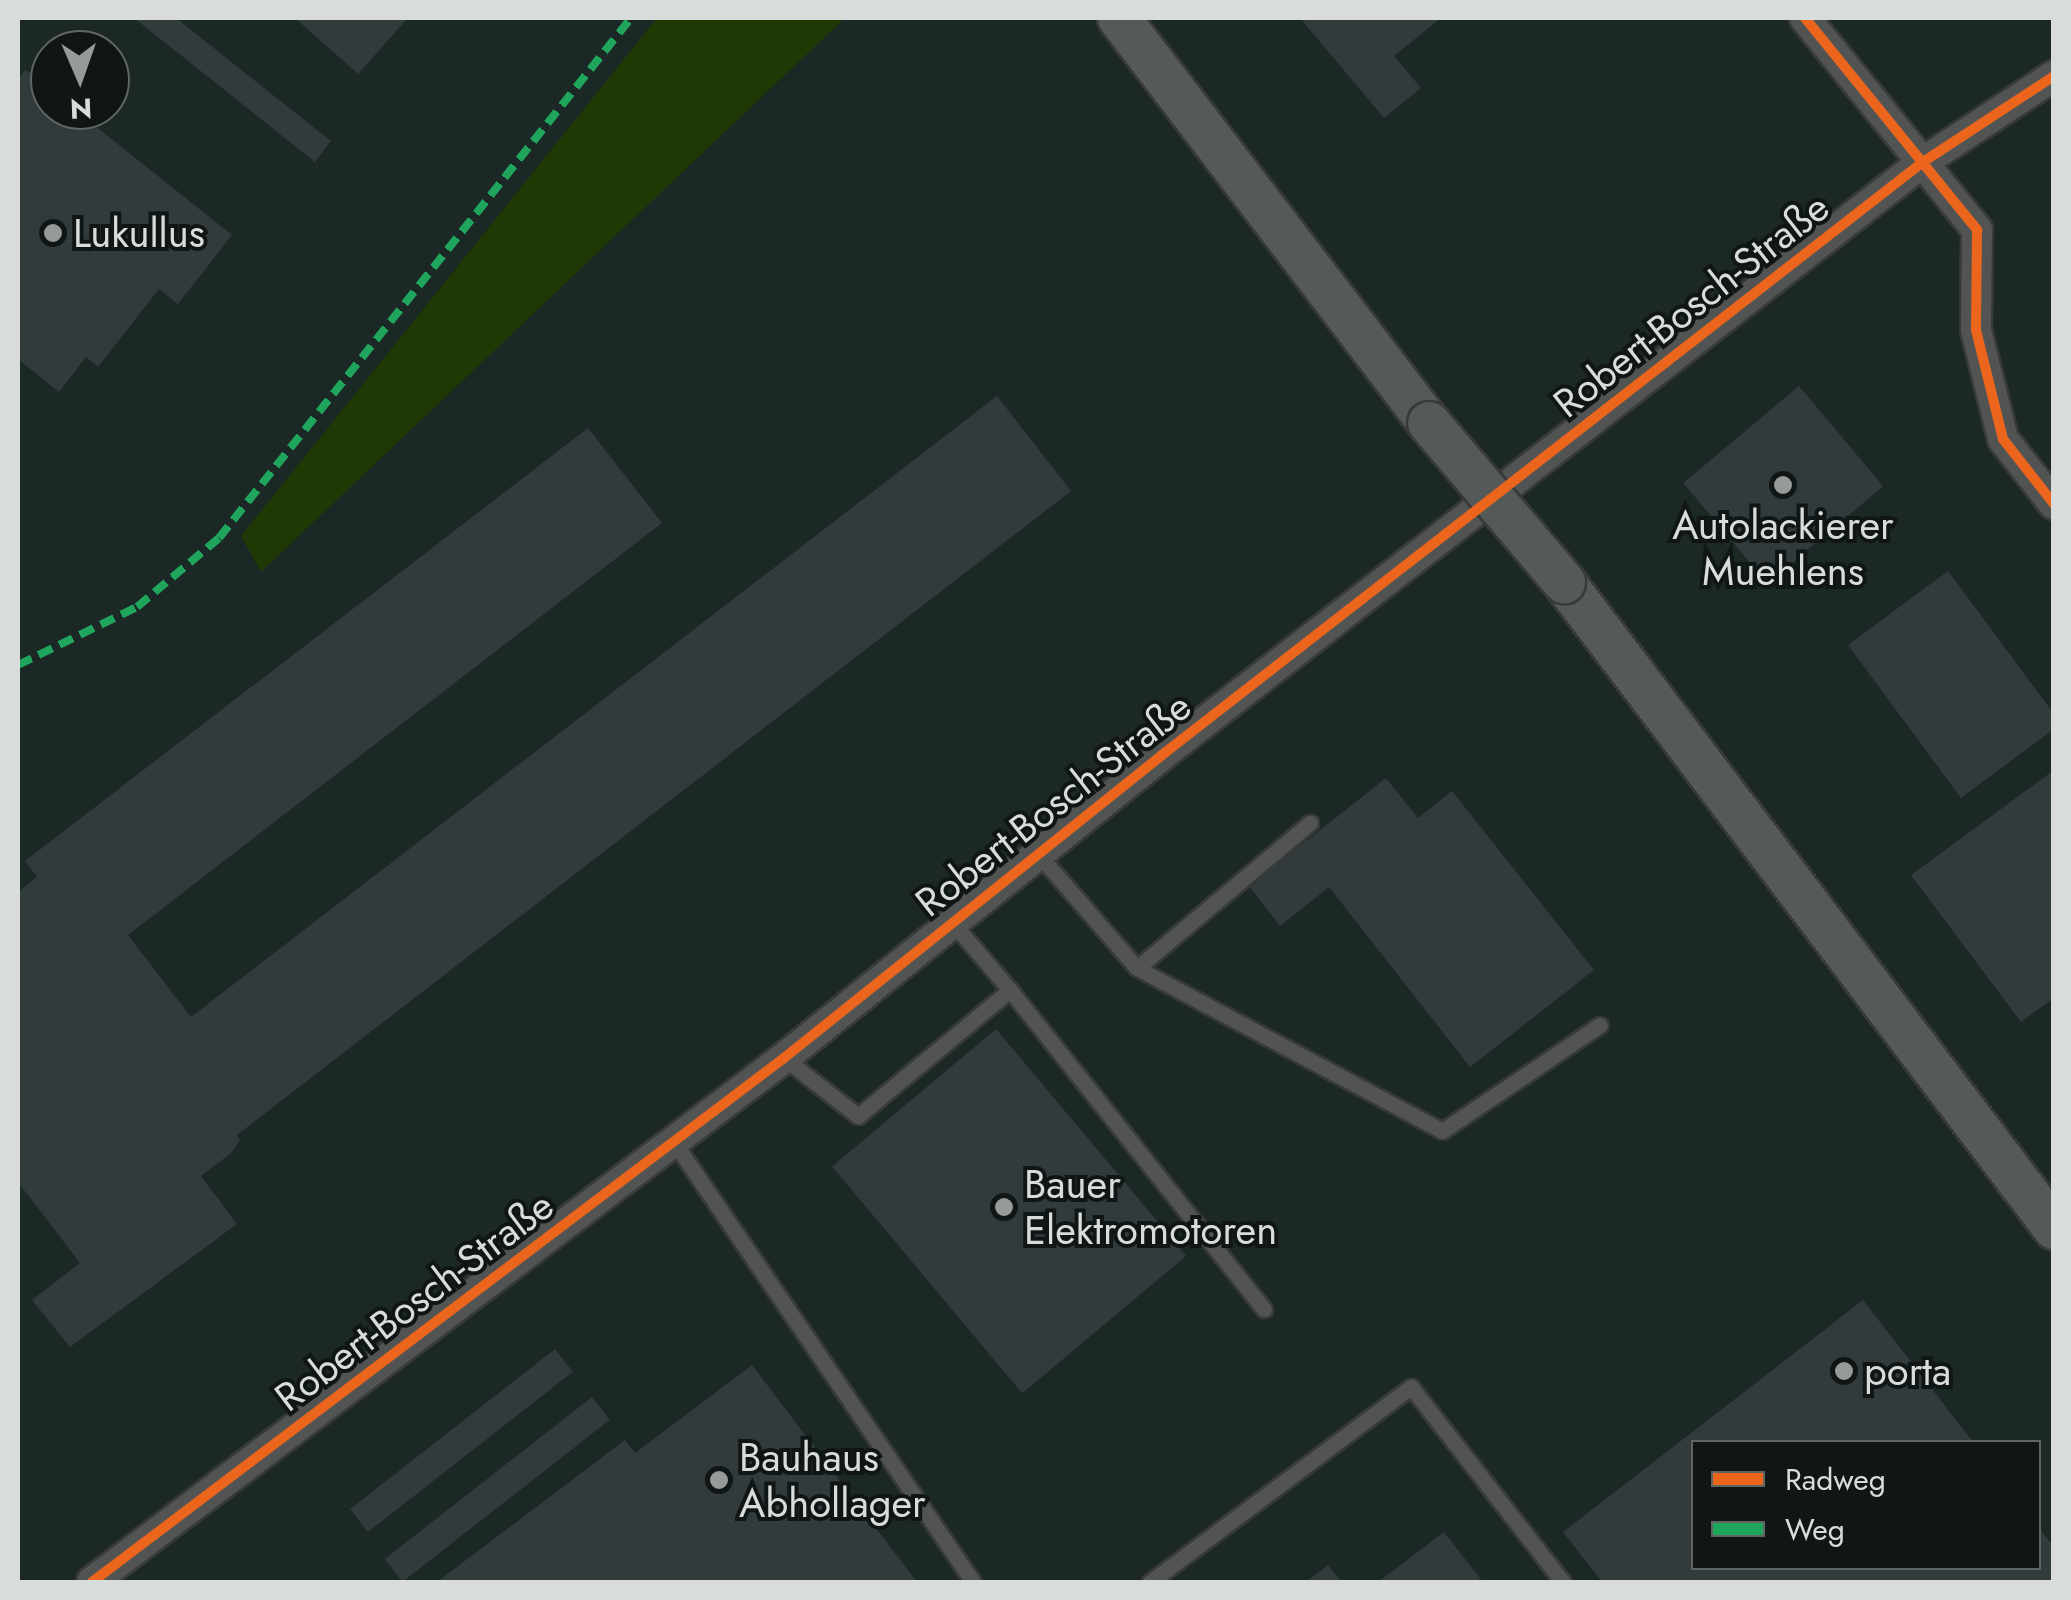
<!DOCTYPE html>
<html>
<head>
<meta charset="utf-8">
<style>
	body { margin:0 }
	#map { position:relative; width:2071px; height:1600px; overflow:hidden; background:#1a1e1d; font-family:Jost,sans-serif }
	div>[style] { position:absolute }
	.built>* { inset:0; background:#1b2825 }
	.green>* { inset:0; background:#1f3904 }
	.building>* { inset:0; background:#323b3c; transform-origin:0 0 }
	.roads { filter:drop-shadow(2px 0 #373a39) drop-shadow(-2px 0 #373a39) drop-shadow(0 2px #373a39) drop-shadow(0 -2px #373a39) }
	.service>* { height:15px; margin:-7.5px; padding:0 7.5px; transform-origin:7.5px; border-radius:7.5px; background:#515453 }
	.minor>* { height:30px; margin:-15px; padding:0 15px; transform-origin:15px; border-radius:15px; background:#515453 }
	.secondary>* { height:42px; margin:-21px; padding:0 21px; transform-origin:21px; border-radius:21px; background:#555a58 }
	.bridges { filter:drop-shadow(2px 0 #373a39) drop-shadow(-2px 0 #373a39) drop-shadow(0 2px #373a39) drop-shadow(0 -2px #373a39) }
	.secondary-bridge>* { height:42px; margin:-21px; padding:0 21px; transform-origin:21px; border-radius:21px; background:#555a58 }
	.quiet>* { height:8px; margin-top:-4px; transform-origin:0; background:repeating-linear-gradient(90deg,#20a55d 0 15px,transparent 0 23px) }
	.cycleway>* { height:10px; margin:-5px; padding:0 5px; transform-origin:5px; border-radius:5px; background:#eb651d }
	.dots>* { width:28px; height:28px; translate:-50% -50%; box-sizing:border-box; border:5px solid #101615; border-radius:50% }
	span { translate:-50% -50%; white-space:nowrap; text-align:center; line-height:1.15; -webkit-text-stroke:8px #101615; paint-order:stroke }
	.poi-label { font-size:40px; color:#d8dcdb }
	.left { translate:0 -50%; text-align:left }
	.street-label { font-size:40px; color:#d8dcdb }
	.frame { position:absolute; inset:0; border:20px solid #d8dcdb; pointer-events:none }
	.legend { position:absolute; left:1691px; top:1440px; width:350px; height:130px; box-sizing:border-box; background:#101615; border:2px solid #606564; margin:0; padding:12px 18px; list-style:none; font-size:30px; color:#d8dcdb }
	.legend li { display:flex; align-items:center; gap:20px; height:50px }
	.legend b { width:50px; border:2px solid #606564 }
	.north { position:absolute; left:30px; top:30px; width:100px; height:100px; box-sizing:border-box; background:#101615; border:2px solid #606564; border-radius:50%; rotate:178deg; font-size:28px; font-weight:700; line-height:40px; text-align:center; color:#d8dcdb }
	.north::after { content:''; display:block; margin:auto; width:35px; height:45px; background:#969a98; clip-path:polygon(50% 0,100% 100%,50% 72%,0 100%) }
</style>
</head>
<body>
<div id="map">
	<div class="built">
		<i style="clip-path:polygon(evenodd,18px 18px,2053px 18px,2053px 1582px,18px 1582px,18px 18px,50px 50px,110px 50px,110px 110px,50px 110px,50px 50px,18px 18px,1694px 1442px,2038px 1442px,2038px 1568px,1694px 1568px,1694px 1442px)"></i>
	</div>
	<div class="green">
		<i style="clip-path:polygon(657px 18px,845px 18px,261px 572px,241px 536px)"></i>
	</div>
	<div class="building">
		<i style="clip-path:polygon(134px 18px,176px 18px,331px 141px,315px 162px)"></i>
		<i style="clip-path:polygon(295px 18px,408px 18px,358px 74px)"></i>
		<i style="clip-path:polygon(1300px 18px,1441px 18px,1394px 56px,1421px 88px,1384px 118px)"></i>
		<i style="clip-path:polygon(25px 70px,50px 84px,50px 110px,75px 110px,232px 235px,178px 304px,159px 289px,98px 367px,86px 357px,59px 392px,18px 359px,18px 80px)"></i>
		<i style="left:1799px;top:386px;width:131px;height:151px;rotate:50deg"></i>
		<i style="clip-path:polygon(997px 396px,1071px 491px,237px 1135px,240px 1140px,231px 1153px,201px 1176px,237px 1224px,70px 1347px,32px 1300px,80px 1263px,18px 1182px,18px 892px,37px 877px,25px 861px,588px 428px,662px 523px,128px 935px,191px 1017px)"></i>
		<i style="clip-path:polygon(1948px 571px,2054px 714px,2054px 729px,1961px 798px,1848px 645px)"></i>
		<i style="clip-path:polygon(2054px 770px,2054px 998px,2021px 1022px,1911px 875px)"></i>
		<i style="clip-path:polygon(1386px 778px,1418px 818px,1452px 791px,1594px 970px,1470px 1067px,1329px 887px,1280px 926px,1249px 886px)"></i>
		<i style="left:996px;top:1029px;width:296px;height:214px;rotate:50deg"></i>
		<i style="clip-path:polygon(1863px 1300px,1973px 1442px,1694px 1442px,1694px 1568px,2038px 1568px,2038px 1527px,2054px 1547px,2054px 1582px,1602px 1582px,1563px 1532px)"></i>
		<i style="left:555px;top:1349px;width:29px;height:260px;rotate:52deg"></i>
		<i style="clip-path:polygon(752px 1365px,917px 1582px,437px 1582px,625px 1440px,635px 1453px)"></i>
		<i style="left:592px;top:1397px;width:29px;height:263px;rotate:52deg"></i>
		<i style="clip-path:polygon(1444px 1532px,1483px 1582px,1378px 1582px)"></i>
		<i style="clip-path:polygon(1328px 1565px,1342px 1582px,1306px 1582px)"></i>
	</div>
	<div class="roads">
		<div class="service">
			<i style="left:1039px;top:855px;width:150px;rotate:49.1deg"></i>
			<i style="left:1137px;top:968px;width:226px;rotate:-40deg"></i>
			<i style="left:1137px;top:968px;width:346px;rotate:28.1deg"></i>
			<i style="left:1442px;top:1131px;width:190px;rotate:-33.9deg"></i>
			<i style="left:1010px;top:990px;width:408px;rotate:51.5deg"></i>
			<i style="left:784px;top:1058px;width:94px;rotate:38.1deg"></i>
			<i style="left:858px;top:1116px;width:197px;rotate:-39.7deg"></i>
			<i style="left:1010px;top:990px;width:91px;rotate:-130.5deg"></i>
			<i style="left:674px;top:1142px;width:532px;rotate:55.8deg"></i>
			<i style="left:1150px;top:1582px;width:326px;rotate:-36.8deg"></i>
			<i style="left:1411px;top:1387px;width:247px;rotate:52.1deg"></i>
		</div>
		<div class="minor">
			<i style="left:1805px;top:18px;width:273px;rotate:50.9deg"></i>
			<i style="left:1977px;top:230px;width:100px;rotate:90.6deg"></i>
			<i style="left:1976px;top:330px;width:112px;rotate:76.1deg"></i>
			<i style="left:2003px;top:439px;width:83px;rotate:51.9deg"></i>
			<i style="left:92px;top:1582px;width:868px;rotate:-37.13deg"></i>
			<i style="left:784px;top:1058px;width:484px;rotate:-38.7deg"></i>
			<i style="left:1162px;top:755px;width:965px;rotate:-37.93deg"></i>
			<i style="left:1923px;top:162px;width:157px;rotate:-33.3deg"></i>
		</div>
		<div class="secondary">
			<i style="left:1119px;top:18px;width:510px;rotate:52.57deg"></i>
			<i style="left:1564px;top:582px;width:811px;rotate:52.82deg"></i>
		</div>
	</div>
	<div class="bridges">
		<div class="secondary-bridge">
			<i style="left:1429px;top:423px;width:209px;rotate:49.7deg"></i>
		</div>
	</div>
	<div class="quiet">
		<i style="left:18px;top:665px;width:132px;rotate:-26deg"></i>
		<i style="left:137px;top:607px;width:107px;rotate:-40.1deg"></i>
		<i style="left:219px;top:538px;width:663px;rotate:-51.61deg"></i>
	</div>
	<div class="cycleway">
		<i style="left:1805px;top:18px;width:273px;rotate:50.9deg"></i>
		<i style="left:1977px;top:230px;width:100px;rotate:90.6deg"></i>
		<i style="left:1976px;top:330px;width:112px;rotate:76.1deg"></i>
		<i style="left:2003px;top:439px;width:83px;rotate:51.9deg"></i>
		<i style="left:92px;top:1582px;width:868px;rotate:-37.13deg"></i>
		<i style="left:784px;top:1058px;width:484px;rotate:-38.7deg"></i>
		<i style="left:1162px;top:755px;width:965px;rotate:-37.93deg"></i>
		<i style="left:1923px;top:162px;width:157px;rotate:-33.3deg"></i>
	</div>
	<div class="dots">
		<i style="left:53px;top:233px;background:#969a98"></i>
		<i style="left:1783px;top:485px;background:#969a98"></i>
		<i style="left:1004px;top:1207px;background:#969a98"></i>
		<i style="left:1844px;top:1371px;background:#969a98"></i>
		<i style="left:719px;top:1480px;background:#969a98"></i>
	</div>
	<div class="poi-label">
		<span class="left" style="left:73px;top:233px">Lukullus</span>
		<span style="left:1783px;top:548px">Autolackierer<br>Muehlens</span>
		<span class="left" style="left:1024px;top:1207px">Bauer<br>Elektromotoren</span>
		<span class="left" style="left:1864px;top:1371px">porta</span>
		<span class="left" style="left:739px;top:1480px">Bauhaus<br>Abhollager</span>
	</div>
	<div class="street-label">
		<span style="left:1691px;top:305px;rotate:-38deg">Robert-Bosch-Straße</span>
		<span style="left:1053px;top:804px;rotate:-38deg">Robert-Bosch-Straße</span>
		<span style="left:414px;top:1301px;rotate:-37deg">Robert-Bosch-Straße</span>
	</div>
	<div class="frame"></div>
	<ul class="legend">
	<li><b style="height:12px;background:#eb651d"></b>Radweg</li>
	<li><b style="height:12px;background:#20a55d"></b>Weg</li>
	</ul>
	<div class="north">N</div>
</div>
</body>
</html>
